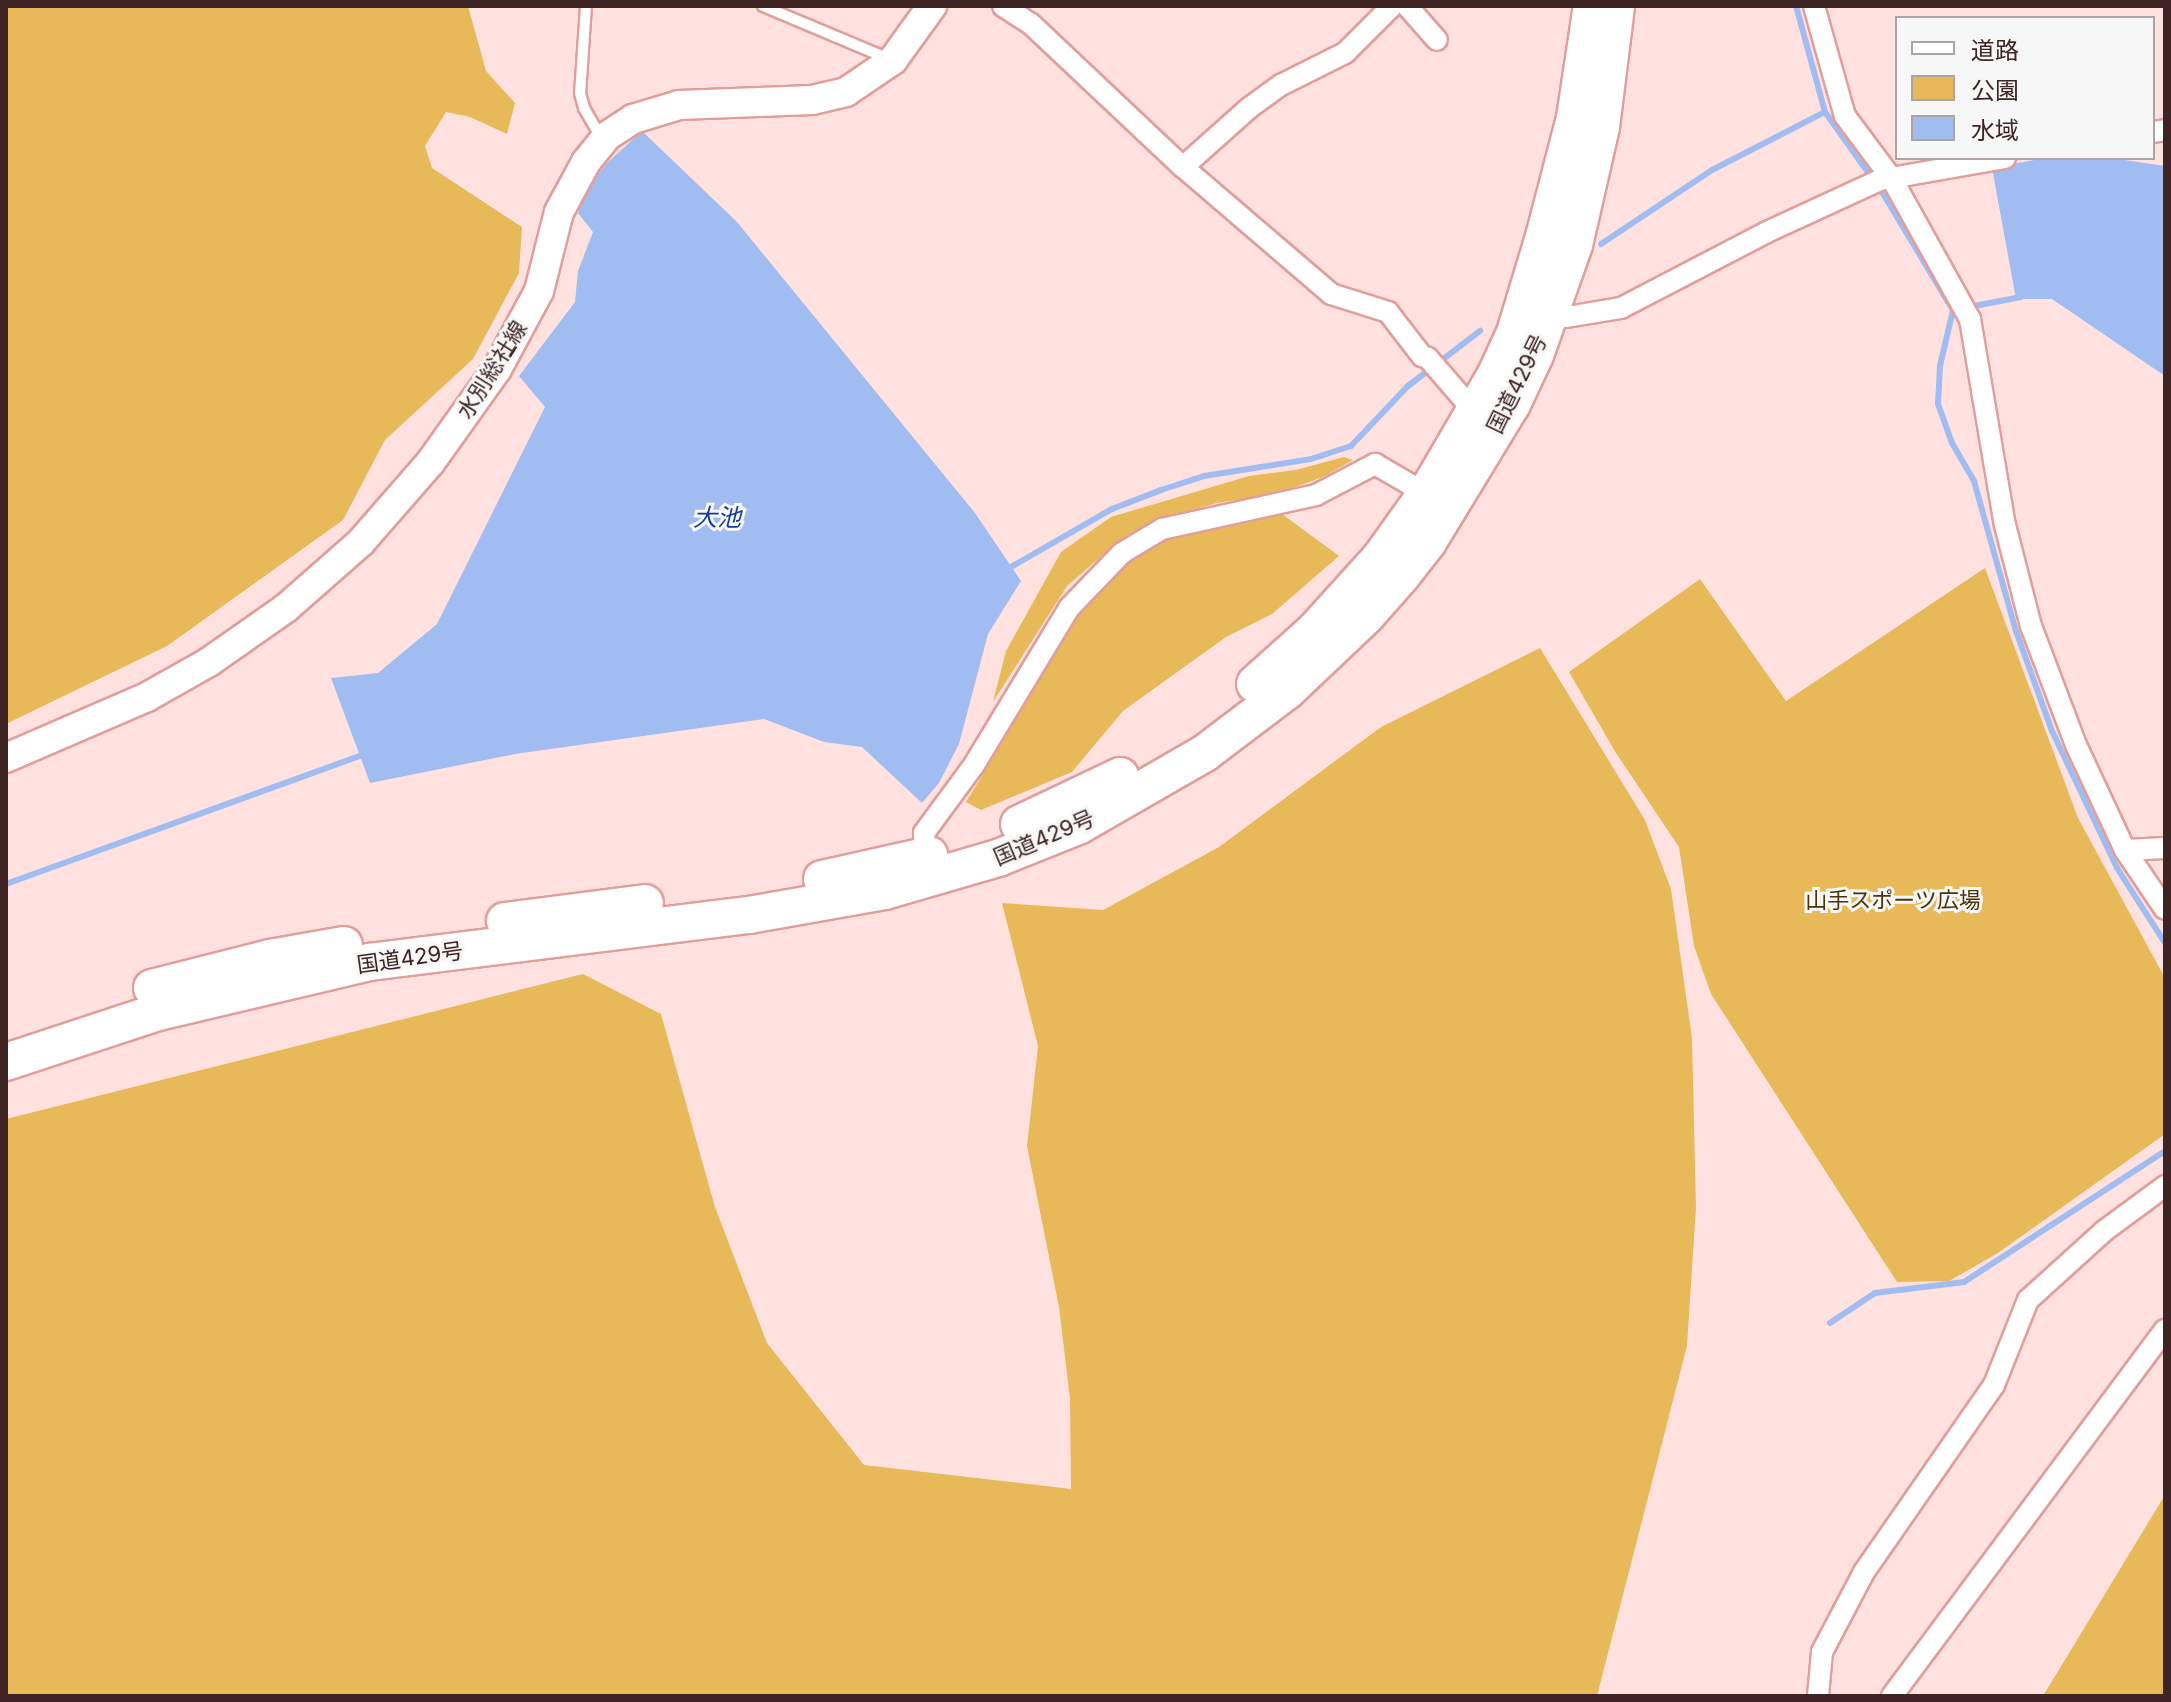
<!DOCTYPE html>
<html>
<head>
<meta charset="utf-8">
<style>
	body { margin:0 }
	#map { position:relative; width:2171px; height:1702px; overflow:hidden; background:#ffe2e0; font-family:Inter,"Noto Sans JP",sans-serif }
	div>[style] { position:absolute }
	.green>* { inset:0; background:#e8b959 }
	.water>* { inset:0; background:#a1bcf0 }
	.stream>* { height:6px; margin:-3px; padding:0 3px; transform-origin:3px; border-radius:3px; background:#a1bcf0 }
	.roads { filter:drop-shadow(2px 0 #e19e9a) drop-shadow(-2px 0 #e19e9a) drop-shadow(0 2px #e19e9a) drop-shadow(0 -2px #e19e9a) }
	.lane>* { height:10px; margin:-5px; padding:0 5px; transform-origin:5px; border-radius:5px; background:#fff }
	.street>* { height:20px; margin:-10px; padding:0 10px; transform-origin:10px; border-radius:10px; background:#fff }
	.secondary>* { height:28px; margin:-14px; padding:0 14px; transform-origin:14px; border-radius:14px; background:#fff }
	.highway>* { height:36px; margin:-18px; padding:0 18px; transform-origin:18px; border-radius:18px; background:#fff }
	span { translate:-50% -50%; white-space:nowrap; text-align:center; line-height:1.15; -webkit-text-stroke:6px #f7f7f7; paint-order:stroke }
	.street-label { font-size:22px; color:#3e2423 }
	.park-label { font-size:22px; color:#4a3609 }
	.water-label { font-size:24px; color:#123c9c; font-style:italic }
	.frame { position:absolute; inset:0; border:8px solid #3e2423; pointer-events:none }
	.legend { position:absolute; left:1895px; top:16px; width:260px; height:144px; box-sizing:border-box; background:#f7f7f7; border:2px solid #ada3a2; margin:0; padding:10px 14px; list-style:none; font-size:24px; color:#3e2423 }
	.legend li { display:flex; align-items:center; gap:16px; height:40px }
	.legend b { width:40px; border:2px solid #ada3a2 }
</style>
</head>
<body>
<div id="map">
	<div class="green">
		<i style="clip-path:polygon(6px 6px,468px 6px,486px 71px,515px 103px,507px 134px,470px 117px,446px 112px,425px 146px,432px 168px,522px 227px,519px 273px,473px 359px,385px 440px,343px 520px,167px 646px,6px 724px)"></i>
		<i style="clip-path:polygon(1344px 457px,1353px 460px,1323px 477px,1275px 494px,1217px 503px,1155px 521px,1112px 547px,1067px 586px,993px 702px,1006px 651px,1061px 552px,1111px 517px,1249px 476px,1296px 470px)"></i>
		<i style="clip-path:polygon(1282px 514px,1339px 556px,1272px 614px,1226px 637px,1123px 711px,1072px 772px,981px 810px,966px 802px,1089px 599px,1125px 563px,1167px 539px)"></i>
		<i style="clip-path:polygon(1985px 568px,2078px 818px,2165px 978px,2165px 1134px,1998px 1253px,1949px 1281px,1897px 1282px,1711px 994px,1694px 946px,1679px 847px,1616px 753px,1569px 672px,1700px 579px,1786px 701px)"></i>
		<i style="clip-path:polygon(1540px 648px,1645px 820px,1671px 889px,1692px 1038px,1696px 1208px,1687px 1346px,1597px 1696px,6px 1696px,6px 1119px,583px 974px,661px 1014px,715px 1207px,767px 1343px,864px 1465px,1071px 1489px,1070px 1399px,1059px 1307px,1027px 1146px,1038px 1046px,1002px 903px,1103px 910px,1219px 847px,1381px 727px)"></i>
		<i style="clip-path:polygon(2165px 1495px,2165px 1696px,2043px 1696px)"></i>
	</div>
	<div class="water">
		<i style="clip-path:polygon(642px 131px,737px 222px,975px 513px,1021px 581px,988px 634px,959px 744px,939px 783px,922px 803px,862px 747px,824px 742px,764px 719px,515px 754px,370px 783px,331px 678px,378px 673px,437px 624px,545px 407px,519px 376px,575px 302px,578px 271px,593px 232px,578px 213px,587px 188px,607px 163px)"></i>
		<i style="clip-path:polygon(2045px 158px,2111px 158px,2165px 166px,2165px 376px,2052px 299px,2016px 299px,1992px 168px)"></i>
	</div>
	<div class="stream">
		<i style="left:1825px;top:112px;width:81px;rotate:54.5deg"></i>
		<i style="left:1879px;top:187px;width:144px;rotate:59deg"></i>
		<i style="left:1953px;top:310px;width:57px;rotate:103.1deg"></i>
		<i style="left:1940px;top:366px;width:38px;rotate:93deg"></i>
		<i style="left:1938px;top:404px;width:41px;rotate:70.3deg"></i>
		<i style="left:1952px;top:443px;width:44px;rotate:59.9deg"></i>
		<i style="left:1974px;top:481px;width:156px;rotate:74.4deg"></i>
		<i style="left:2016px;top:631px;width:106px;rotate:70.2deg"></i>
		<i style="left:2052px;top:731px;width:152px;rotate:64.6deg"></i>
		<i style="left:2117px;top:868px;width:89px;rotate:57.4deg"></i>
		<i style="left:1601px;top:244px;width:133px;rotate:-33.7deg"></i>
		<i style="left:1712px;top:170px;width:127px;rotate:-27.2deg"></i>
		<i style="left:1825px;top:112px;width:110px;rotate:-105.3deg"></i>
		<i style="left:1974px;top:306px;width:48px;rotate:-10.8deg"></i>
		<i style="left:1004px;top:571px;width:125px;rotate:-29.9deg"></i>
		<i style="left:1112px;top:509px;width:53px;rotate:-21.2deg"></i>
		<i style="left:1161px;top:490px;width:45px;rotate:-18deg"></i>
		<i style="left:1204px;top:476px;width:108px;rotate:-9deg"></i>
		<i style="left:1311px;top:459px;width:42px;rotate:-18deg"></i>
		<i style="left:1351px;top:446px;width:83px;rotate:-46.5deg"></i>
		<i style="left:1408px;top:386px;width:91px;rotate:-37.4deg"></i>
		<i style="left:6px;top:884px;width:384px;rotate:-19.9deg"></i>
		<i style="left:1830px;top:1323px;width:54px;rotate:-33.7deg"></i>
		<i style="left:1875px;top:1293px;width:90px;rotate:-7deg"></i>
		<i style="left:1964px;top:1282px;width:240px;rotate:-33.1deg"></i>
	</div>
	<div class="roads">
		<div class="lane">
			<i style="left:586px;top:6px;width:87px;rotate:93.9deg"></i>
			<i style="left:580px;top:93px;width:16px;rotate:75deg"></i>
			<i style="left:584px;top:108px;width:36px;rotate:60deg"></i>
			<i style="left:763px;top:6px;width:134px;rotate:22.8deg"></i>
		</div>
		<div class="street">
			<i style="left:1003px;top:6px;width:33px;rotate:33deg"></i>
			<i style="left:1031px;top:24px;width:209px;rotate:43.3deg"></i>
			<i style="left:1183px;top:167px;width:195px;rotate:40.6deg"></i>
			<i style="left:1331px;top:294px;width:60px;rotate:17.5deg"></i>
			<i style="left:1388px;top:312px;width:56px;rotate:52.3deg"></i>
			<i style="left:1422px;top:356px;width:6px;rotate:18deg"></i>
			<i style="left:1428px;top:358px;width:77px;rotate:49.2deg"></i>
			<i style="left:1407px;top:6px;width:45px;rotate:48.6deg"></i>
			<i style="left:1814px;top:6px;width:114px;rotate:74.3deg"></i>
			<i style="left:1845px;top:116px;width:79px;rotate:53.3deg"></i>
			<i style="left:1892px;top:179px;width:160px;rotate:60.9deg"></i>
			<i style="left:1970px;top:319px;width:209px;rotate:80.4deg"></i>
			<i style="left:2005px;top:525px;width:104px;rotate:75.6deg"></i>
			<i style="left:2031px;top:626px;width:127px;rotate:69.3deg"></i>
			<i style="left:2076px;top:745px;width:116px;rotate:65deg"></i>
			<i style="left:2125px;top:850px;width:71px;rotate:55.9deg"></i>
			<i style="left:2153px;top:132px;width:12px;rotate:-9deg"></i>
			<i style="left:1183px;top:167px;width:89px;rotate:-41.8deg"></i>
			<i style="left:1249px;top:108px;width:39px;rotate:-36deg"></i>
			<i style="left:1281px;top:85px;width:72px;rotate:-26.6deg"></i>
			<i style="left:1345px;top:53px;width:66px;rotate:-45deg"></i>
			<i style="left:1542px;top:313px;width:25px;rotate:9deg"></i>
			<i style="left:1567px;top:317px;width:55px;rotate:-9.5deg"></i>
			<i style="left:1621px;top:308px;width:165px;rotate:-27.5deg"></i>
			<i style="left:1767px;top:232px;width:124px;rotate:-24.7deg"></i>
			<i style="left:1880px;top:180px;width:127px;rotate:-10deg"></i>
			<i style="left:2125px;top:850px;width:40px;rotate:-2.9deg"></i>
			<i style="left:926px;top:864px;width:31px;rotate:-94deg"></i>
			<i style="left:924px;top:833px;width:84px;rotate:-53.7deg"></i>
			<i style="left:974px;top:765px;width:184px;rotate:-58.8deg"></i>
			<i style="left:1069px;top:608px;width:76px;rotate:-46.1deg"></i>
			<i style="left:1122px;top:553px;width:47px;rotate:-31deg"></i>
			<i style="left:1162px;top:529px;width:158px;rotate:-12.4deg"></i>
			<i style="left:1316px;top:495px;width:67px;rotate:-27.7deg"></i>
			<i style="left:1375px;top:464px;width:66px;rotate:30.1deg"></i>
			<i style="left:1818px;top:1696px;width:44px;rotate:-84.8deg"></i>
			<i style="left:1822px;top:1652px;width:90px;rotate:-62.3deg"></i>
			<i style="left:1864px;top:1572px;width:228px;rotate:-55.2deg"></i>
			<i style="left:1994px;top:1385px;width:92px;rotate:-68.2deg"></i>
			<i style="left:2028px;top:1300px;width:103px;rotate:-42.2deg"></i>
			<i style="left:2104px;top:1231px;width:76px;rotate:-36.4deg"></i>
			<i style="left:1892px;top:1696px;width:457px;rotate:-53.3deg"></i>
		</div>
		<div class="secondary">
			<i style="left:6px;top:758px;width:154px;rotate:-23.4deg"></i>
			<i style="left:147px;top:697px;width:71px;rotate:-29.4deg"></i>
			<i style="left:209px;top:662px;width:94px;rotate:-35deg"></i>
			<i style="left:286px;top:608px;width:100px;rotate:-41.3deg"></i>
			<i style="left:361px;top:542px;width:105px;rotate:-48.9deg"></i>
			<i style="left:430px;top:463px;width:115px;rotate:-54.5deg"></i>
			<i style="left:497px;top:369px;width:89px;rotate:-61.7deg"></i>
			<i style="left:539px;top:291px;width:81px;rotate:-75.8deg"></i>
			<i style="left:559px;top:212px;width:57px;rotate:-61.6deg"></i>
			<i style="left:586px;top:162px;width:33px;rotate:-51deg"></i>
			<i style="left:607px;top:136px;width:31px;rotate:-33deg"></i>
			<i style="left:633px;top:119px;width:48px;rotate:-16.9deg"></i>
			<i style="left:679px;top:105px;width:133px;rotate:-2.2deg"></i>
			<i style="left:812px;top:100px;width:35px;rotate:-13deg"></i>
			<i style="left:846px;top:92px;width:57px;rotate:-34.2deg"></i>
			<i style="left:893px;top:60px;width:67px;rotate:-54.2deg"></i>
		</div>
		<div class="highway">
			<i style="left:1255px;top:684px;width:79px;rotate:-41.9deg"></i>
			<i style="left:1314px;top:631px;width:100px;rotate:-47.8deg"></i>
			<i style="left:1381px;top:557px;width:77px;rotate:-54.5deg"></i>
			<i style="left:1426px;top:494px;width:139px;rotate:-59.7deg"></i>
			<i style="left:1496px;top:374px;width:45px;rotate:-65.1deg"></i>
			<i style="left:1515px;top:333px;width:100px;rotate:-73.2deg"></i>
			<i style="left:1544px;top:237px;width:123px;rotate:-75.4deg"></i>
			<i style="left:1575px;top:118px;width:113px;rotate:-81.4deg"></i>
			<i style="left:1019px;top:824px;width:112px;rotate:-25.4deg"></i>
			<i style="left:822px;top:879px;width:110px;rotate:-12.6deg"></i>
			<i style="left:505px;top:921px;width:141px;rotate:-7.3deg"></i>
			<i style="left:152px;top:988px;width:122px;rotate:-14.3deg"></i>
			<i style="left:270px;top:958px;width:75px;rotate:-10deg"></i>
			<i style="left:6px;top:1062px;width:160px;rotate:-18.2deg"></i>
			<i style="left:158px;top:1012px;width:218px;rotate:-13.3deg"></i>
			<i style="left:370px;top:962px;width:382px;rotate:-7.1deg"></i>
			<i style="left:749px;top:915px;width:138px;rotate:-10deg"></i>
			<i style="left:885px;top:891px;width:118px;rotate:-16.3deg"></i>
			<i style="left:998px;top:858px;width:88px;rotate:-21.9deg"></i>
			<i style="left:1080px;top:825px;width:144px;rotate:-29.9deg"></i>
			<i style="left:1205px;top:753px;width:104px;rotate:-37.2deg"></i>
			<i style="left:1288px;top:690px;width:108px;rotate:-43.5deg"></i>
			<i style="left:1366px;top:616px;width:56px;rotate:-48.6deg"></i>
			<i style="left:1403px;top:574px;width:41px;rotate:-52deg"></i>
			<i style="left:1428px;top:542px;width:162px;rotate:-58.7deg"></i>
			<i style="left:1512px;top:404px;width:54px;rotate:-64.9deg"></i>
			<i style="left:1535px;top:355px;width:117px;rotate:-70.5deg"></i>
			<i style="left:1574px;top:245px;width:121px;rotate:-77.1deg"></i>
			<i style="left:1601px;top:127px;width:122px;rotate:-82.9deg"></i>
		</div>
	</div>
	<div class="street-label">
		<span style="left:492px;top:370px;rotate:-58deg">水別総社線</span>
		<span style="left:1517px;top:384px;rotate:-64deg">国道429号</span>
		<span style="left:1044px;top:838px;rotate:-23deg">国道429号</span>
		<span style="left:410px;top:958px;rotate:-8deg">国道429号</span>
	</div>
	<div class="park-label">
		<span style="left:1893px;top:901px">山手スポーツ広場</span>
	</div>
	<div class="water-label">
		<span style="left:717px;top:518px">大池</span>
	</div>
	<div class="frame"></div>
	<ul class="legend">
	<li><b style="height:10px;background:#fff"></b>道路</li>
	<li><b style="height:22px;background:#e8b959"></b>公園</li>
	<li><b style="height:22px;background:#a1bcf0"></b>水域</li>
	</ul>
</div>
</body>
</html>
